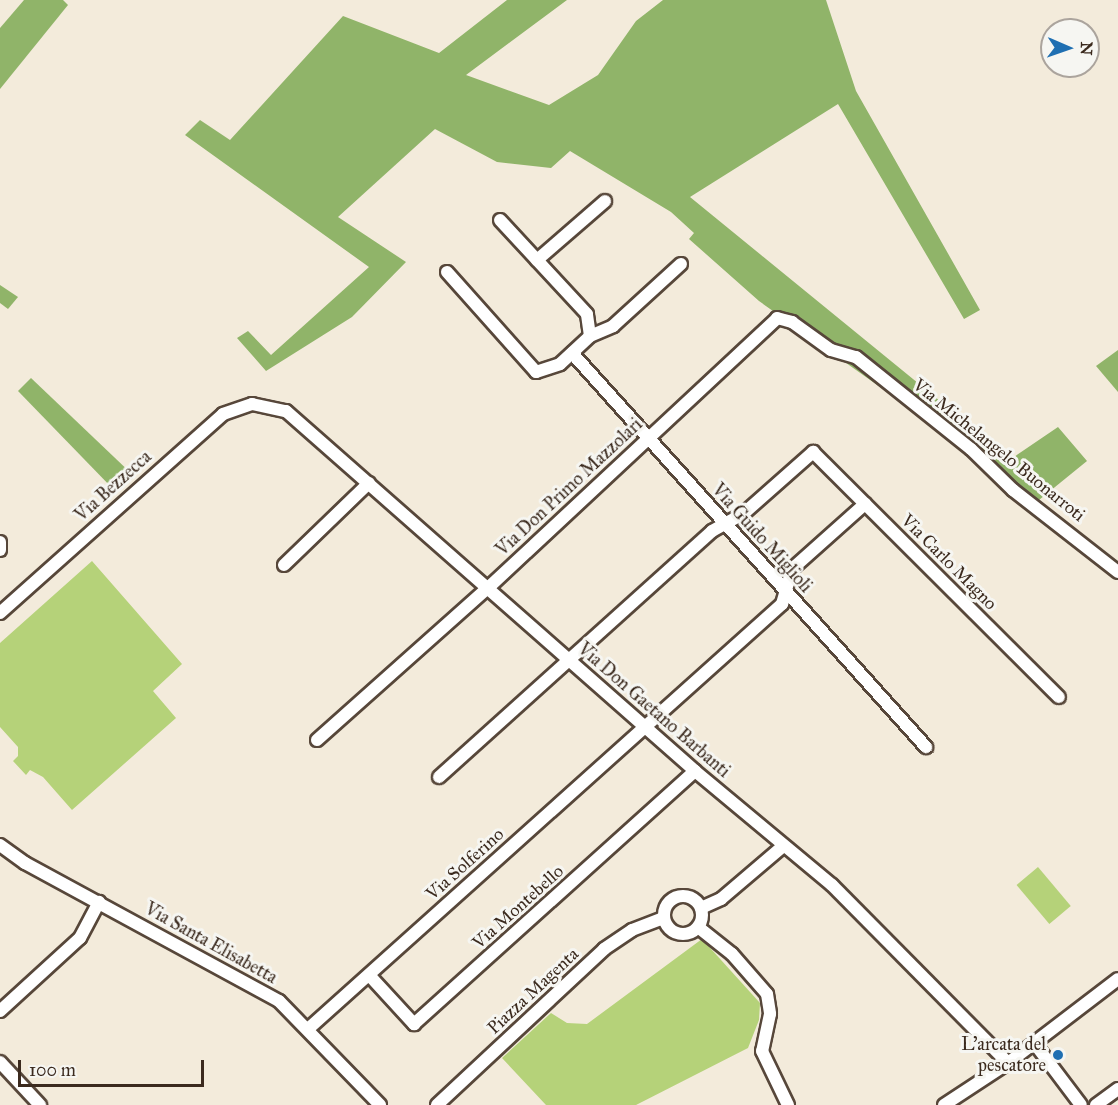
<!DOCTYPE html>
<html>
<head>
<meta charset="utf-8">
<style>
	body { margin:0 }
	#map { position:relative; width:1118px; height:1105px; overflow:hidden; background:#f3ebdb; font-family:"IM FELL Great Primer",serif }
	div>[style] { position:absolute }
	.green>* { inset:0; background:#b5d279; transform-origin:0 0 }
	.forest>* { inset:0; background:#90b469 }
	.roads { filter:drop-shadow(2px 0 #57473a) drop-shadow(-2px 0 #57473a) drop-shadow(0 2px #57473a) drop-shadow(0 -2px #57473a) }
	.minor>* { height:12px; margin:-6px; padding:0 6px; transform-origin:6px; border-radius:6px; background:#fff }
	.minor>.ring { margin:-6px; padding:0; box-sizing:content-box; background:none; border:12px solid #fff; border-radius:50% }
	.dots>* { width:16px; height:16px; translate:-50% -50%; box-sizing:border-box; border:3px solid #f6f6f2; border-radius:50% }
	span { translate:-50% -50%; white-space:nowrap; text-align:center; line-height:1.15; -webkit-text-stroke:6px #f6f6f2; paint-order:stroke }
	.street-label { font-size:18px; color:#3b2a1e }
	.poi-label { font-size:18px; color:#3b2a1e }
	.right { translate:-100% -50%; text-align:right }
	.north { position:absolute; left:1040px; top:18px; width:60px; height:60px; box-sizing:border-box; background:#f6f6f2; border:2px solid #aba49d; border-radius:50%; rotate:92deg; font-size:16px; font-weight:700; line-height:24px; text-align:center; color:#3b2a1e }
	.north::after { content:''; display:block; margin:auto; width:21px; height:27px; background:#1f6fb2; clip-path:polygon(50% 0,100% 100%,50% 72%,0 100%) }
	.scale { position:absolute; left:18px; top:1060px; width:186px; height:27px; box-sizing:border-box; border:3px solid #3b2a1e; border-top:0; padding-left:8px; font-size:18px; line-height:21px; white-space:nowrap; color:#3b2a1e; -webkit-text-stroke:4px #f6f6f2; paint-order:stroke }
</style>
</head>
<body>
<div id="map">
	<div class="green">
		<i style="clip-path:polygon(92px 561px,182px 664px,153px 691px,176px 718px,72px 810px,43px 777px,30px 770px,26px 775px,13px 761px,18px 756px,18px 747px,0 727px,0 643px)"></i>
		<i style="left:1038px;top:867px;width:51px;height:28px;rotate:50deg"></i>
		<i style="clip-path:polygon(702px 939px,760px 1003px,759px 1020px,748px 1048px,636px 1105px,546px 1105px,502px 1058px,551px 1013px,567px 1023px,587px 1024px)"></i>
	</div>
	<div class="forest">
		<i style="clip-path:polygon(24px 0,63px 0,68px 5px,0 89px,0 28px)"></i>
		<i style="clip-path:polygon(507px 0,567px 0,466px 75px,549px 105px,598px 75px,636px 21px,663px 0,826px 0,856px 91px,980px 310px,964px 319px,838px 104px,690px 197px,1011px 459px,1058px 427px,1087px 461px,1039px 500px,759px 301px,689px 239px,694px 233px,671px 212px,570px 151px,551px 168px,497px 162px,435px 129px,338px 217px,406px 262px,352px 317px,266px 371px,237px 338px,248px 331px,271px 355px,369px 267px,185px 135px,200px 120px,230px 140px,343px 16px,439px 53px)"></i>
		<i style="clip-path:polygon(0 285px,18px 297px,8px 309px,0 303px)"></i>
		<i style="clip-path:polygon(1118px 350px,1118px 392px,1096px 366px)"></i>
		<i style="clip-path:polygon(31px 378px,135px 477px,115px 491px,18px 391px)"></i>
	</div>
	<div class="roads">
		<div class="minor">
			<i style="left:537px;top:260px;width:90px;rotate:-40.9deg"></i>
			<i style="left:447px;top:272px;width:134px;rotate:48.3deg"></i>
			<i style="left:536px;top:372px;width:25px;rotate:-18deg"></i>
			<i style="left:560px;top:364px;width:41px;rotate:-43deg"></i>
			<i style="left:590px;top:336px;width:22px;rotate:-98deg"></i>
			<i style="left:587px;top:314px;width:128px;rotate:-132.8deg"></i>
			<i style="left:590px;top:336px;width:25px;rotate:-23deg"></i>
			<i style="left:613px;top:326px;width:92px;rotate:-42.4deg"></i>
			<i style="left:572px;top:353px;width:530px;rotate:48.06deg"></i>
			<i style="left:0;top:542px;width:8px;rotate:90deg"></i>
			<i style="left:284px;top:565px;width:118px;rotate:-44deg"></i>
			<i style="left:0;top:613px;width:299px;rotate:-41.7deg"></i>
			<i style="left:223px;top:414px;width:31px;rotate:-19deg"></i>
			<i style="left:252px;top:404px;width:35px;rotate:12deg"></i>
			<i style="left:286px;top:411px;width:545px;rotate:41.35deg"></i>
			<i style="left:695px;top:771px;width:178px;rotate:39.8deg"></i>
			<i style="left:832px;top:885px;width:250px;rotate:45.3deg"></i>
			<i style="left:317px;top:740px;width:230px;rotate:-41.7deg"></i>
			<i style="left:489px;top:587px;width:394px;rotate:-43deg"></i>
			<i style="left:777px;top:318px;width:16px;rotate:15deg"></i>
			<i style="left:792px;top:322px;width:48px;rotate:35.7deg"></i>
			<i style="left:831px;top:350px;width:26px;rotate:16deg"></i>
			<i style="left:856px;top:357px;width:147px;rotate:38.7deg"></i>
			<i style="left:971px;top:449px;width:59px;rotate:44.3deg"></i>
			<i style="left:1013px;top:490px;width:133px;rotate:38deg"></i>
			<i style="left:439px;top:777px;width:367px;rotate:-42deg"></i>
			<i style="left:712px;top:531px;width:35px;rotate:-29deg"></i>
			<i style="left:743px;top:514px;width:94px;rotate:-41.5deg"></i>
			<i style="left:813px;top:452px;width:347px;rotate:44.9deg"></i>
			<i style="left:0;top:845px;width:31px;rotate:36deg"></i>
			<i style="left:25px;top:863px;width:289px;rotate:28.5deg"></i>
			<i style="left:279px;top:1001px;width:145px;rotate:45.8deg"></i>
			<i class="ring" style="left:664px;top:896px;width:26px;height:26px"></i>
			<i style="left:701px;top:908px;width:22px;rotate:-24deg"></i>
			<i style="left:721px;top:899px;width:80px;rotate:-40.4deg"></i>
			<i style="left:698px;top:927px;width:43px;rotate:38.5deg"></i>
			<i style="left:732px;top:954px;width:53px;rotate:48.8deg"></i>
			<i style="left:767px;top:994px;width:20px;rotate:81deg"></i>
			<i style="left:770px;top:1014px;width:38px;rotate:102deg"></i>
			<i style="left:762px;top:1051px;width:60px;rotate:64.3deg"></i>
			<i style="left:369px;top:975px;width:67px;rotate:47.4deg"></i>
			<i style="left:414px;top:1024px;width:378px;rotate:-42deg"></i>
			<i style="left:0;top:1011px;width:108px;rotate:-42.4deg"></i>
			<i style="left:80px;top:938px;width:41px;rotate:-62.2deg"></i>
			<i style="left:308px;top:1029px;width:637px;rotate:-41.88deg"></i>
			<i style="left:782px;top:604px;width:36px;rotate:-74deg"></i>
			<i style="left:792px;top:569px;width:98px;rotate:-41.7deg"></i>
			<i style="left:1035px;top:1044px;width:76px;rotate:53deg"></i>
			<i style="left:0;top:1062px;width:59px;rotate:47.1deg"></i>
			<i style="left:437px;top:1105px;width:229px;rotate:-43deg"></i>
			<i style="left:604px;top:949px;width:34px;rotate:-34deg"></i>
			<i style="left:632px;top:930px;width:34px;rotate:-21deg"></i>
			<i style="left:944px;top:1105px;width:77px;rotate:-33.3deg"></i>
			<i style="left:1008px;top:1063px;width:138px;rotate:-37.4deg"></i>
			<i style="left:1096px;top:1105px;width:27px;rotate:-36deg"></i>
		</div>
	</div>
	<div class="dots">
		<i style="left:1058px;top:1055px;background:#1f6fb2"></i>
	</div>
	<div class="street-label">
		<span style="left:999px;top:450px;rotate:39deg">Via Michelangelo Buonarroti</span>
		<span style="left:113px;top:486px;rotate:-42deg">Via Bezzecca</span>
		<span style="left:569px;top:487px;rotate:-43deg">Via Don Primo Mazzolari</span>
		<span style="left:762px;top:538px;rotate:48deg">Via Guido Miglioli</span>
		<span style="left:949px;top:562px;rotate:45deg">Via Carlo Magno</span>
		<span style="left:654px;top:710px;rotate:41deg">Via Don Gaetano Barbanti</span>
		<span style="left:465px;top:864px;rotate:-42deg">Via Solferino</span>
		<span style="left:518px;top:907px;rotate:-42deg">Via Montebello</span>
		<span style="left:211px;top:943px;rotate:29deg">Via Santa Elisabetta</span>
		<span style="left:533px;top:991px;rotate:-43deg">Piazza Magenta</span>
	</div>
	<div class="poi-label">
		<span class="right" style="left:1046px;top:1055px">L'arcata del<br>pescatore</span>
	</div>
	<div class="north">N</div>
	<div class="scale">100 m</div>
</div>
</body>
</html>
